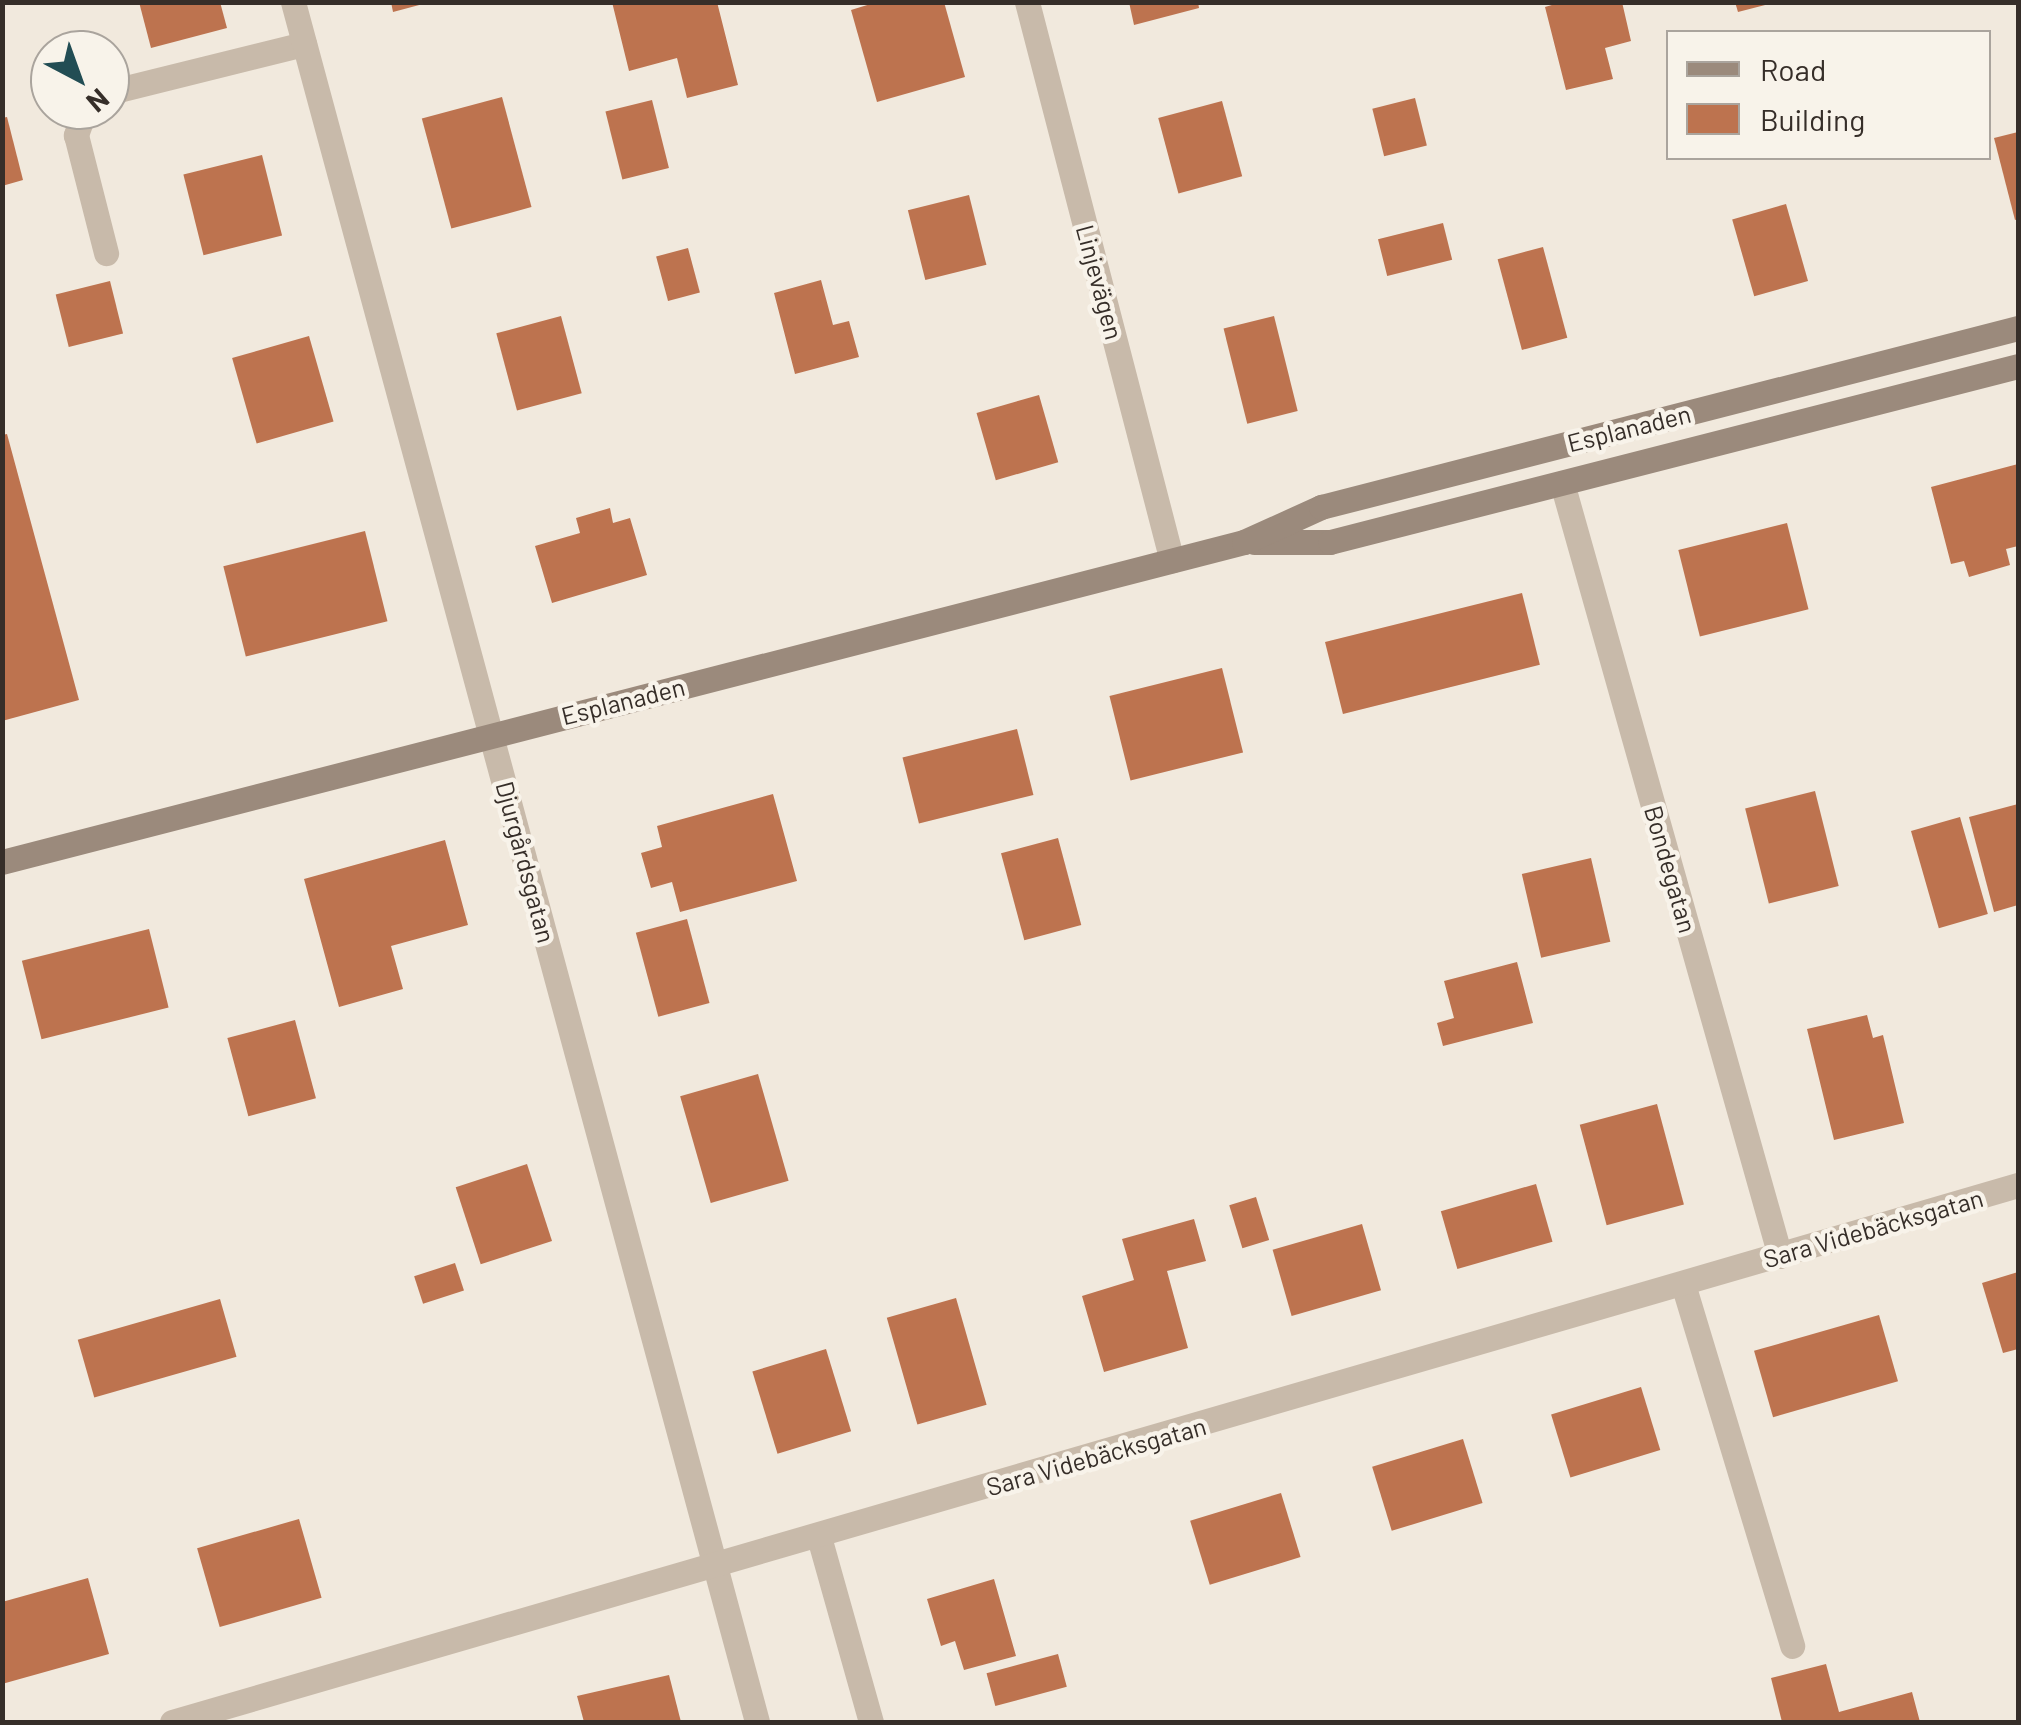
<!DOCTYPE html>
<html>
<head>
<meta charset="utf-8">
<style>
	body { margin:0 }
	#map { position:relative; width:2021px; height:1725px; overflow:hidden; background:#f1e9dd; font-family:Barlow,sans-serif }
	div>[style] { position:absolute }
	.building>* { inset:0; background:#bd734f; transform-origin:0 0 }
	.lane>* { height:25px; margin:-12.5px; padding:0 12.5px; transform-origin:12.5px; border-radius:12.5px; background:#c8baaa }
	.street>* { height:25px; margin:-12.5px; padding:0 12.5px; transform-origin:12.5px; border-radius:12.5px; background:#c8baaa }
	.secondary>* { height:25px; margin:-12.5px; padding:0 12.5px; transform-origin:12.5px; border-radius:12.5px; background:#9b8a7c }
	span { translate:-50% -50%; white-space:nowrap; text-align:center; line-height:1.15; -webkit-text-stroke:9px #f8f3ea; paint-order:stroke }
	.street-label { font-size:25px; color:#362e29 }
	.frame { position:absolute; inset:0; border:5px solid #362e29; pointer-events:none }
	.legend { position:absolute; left:1666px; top:30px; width:325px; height:130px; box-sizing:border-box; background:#f8f3ea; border:2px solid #aaa49d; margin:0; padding:12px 18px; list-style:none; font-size:30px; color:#362e29 }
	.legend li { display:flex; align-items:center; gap:20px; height:50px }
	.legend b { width:50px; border:2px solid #aaa49d }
	.north { position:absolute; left:30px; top:30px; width:100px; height:100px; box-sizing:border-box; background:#f8f3ea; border:2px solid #aaa49d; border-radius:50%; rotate:139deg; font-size:28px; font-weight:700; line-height:40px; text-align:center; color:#362e29 }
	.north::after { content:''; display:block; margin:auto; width:35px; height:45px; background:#224d54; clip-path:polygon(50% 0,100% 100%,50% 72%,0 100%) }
</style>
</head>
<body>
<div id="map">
	<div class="building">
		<i style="clip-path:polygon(139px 2px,220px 2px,227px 28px,151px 48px)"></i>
		<i style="clip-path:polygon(391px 2px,423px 2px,423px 4px,393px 12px)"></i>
		<i style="clip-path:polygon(612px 2px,717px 2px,738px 85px,687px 98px,677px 58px,629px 71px)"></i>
		<i style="clip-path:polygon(877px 2px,944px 2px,965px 77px,877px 102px,851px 10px)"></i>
		<i style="clip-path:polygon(1129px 2px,1198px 2px,1199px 8px,1134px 25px)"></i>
		<i style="clip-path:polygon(1562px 2px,1622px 2px,1631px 41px,1605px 48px,1613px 79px,1566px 90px,1545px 7px)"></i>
		<i style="clip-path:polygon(1735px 2px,1769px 2px,1769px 4px,1738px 12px)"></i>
		<i style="left:502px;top:97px;width:114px;height:83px;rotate:75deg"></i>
		<i style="left:1415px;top:98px;width:49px;height:44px;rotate:76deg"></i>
		<i style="left:652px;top:100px;width:70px;height:48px;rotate:76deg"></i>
		<i style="left:1222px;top:101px;width:78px;height:66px;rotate:75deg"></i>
		<i style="clip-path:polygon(7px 117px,23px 180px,2px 186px,2px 118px)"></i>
		<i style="clip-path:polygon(2018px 132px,2018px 219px,2015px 220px,1994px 138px)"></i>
		<i style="left:262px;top:155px;width:83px;height:81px;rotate:76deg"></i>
		<i style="left:969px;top:195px;width:72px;height:63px;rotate:76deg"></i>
		<i style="left:1786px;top:204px;width:80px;height:56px;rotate:74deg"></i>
		<i style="left:1443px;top:223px;width:38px;height:67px;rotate:76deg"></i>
		<i style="left:1543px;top:247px;width:94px;height:47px;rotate:75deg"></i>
		<i style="left:688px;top:248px;width:46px;height:33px;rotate:75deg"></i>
		<i style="clip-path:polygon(821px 280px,833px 325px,849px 321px,859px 357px,795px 374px,774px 293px)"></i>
		<i style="left:110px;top:281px;width:54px;height:56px;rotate:76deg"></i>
		<i style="left:561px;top:316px;width:80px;height:67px;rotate:75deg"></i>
		<i style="left:1274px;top:316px;width:98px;height:52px;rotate:76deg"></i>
		<i style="left:309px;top:336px;width:89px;height:80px;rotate:74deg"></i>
		<i style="left:1039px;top:395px;width:70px;height:65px;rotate:74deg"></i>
		<i style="clip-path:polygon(7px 434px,79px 700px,2px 721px,2px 435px)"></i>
		<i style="clip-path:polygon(2018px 464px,2018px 546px,2006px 549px,2010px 565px,1969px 577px,1964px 561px,1951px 564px,1931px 487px)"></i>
		<i style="clip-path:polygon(610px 508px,613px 523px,630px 518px,647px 575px,552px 603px,535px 546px,580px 533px,576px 518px)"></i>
		<i style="left:1787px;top:523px;width:89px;height:112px;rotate:76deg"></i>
		<i style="left:365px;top:531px;width:93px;height:146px;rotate:76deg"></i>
		<i style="left:1522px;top:593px;width:74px;height:203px;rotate:76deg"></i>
		<i style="left:1222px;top:668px;width:87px;height:116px;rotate:76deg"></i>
		<i style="left:1017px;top:729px;width:68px;height:118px;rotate:76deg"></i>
		<i style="left:1815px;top:791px;width:98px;height:72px;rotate:76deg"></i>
		<i style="clip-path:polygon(773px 794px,797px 881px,680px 912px,672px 882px,651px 888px,641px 853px,662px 847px,657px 826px)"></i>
		<i style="clip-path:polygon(2018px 804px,2018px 905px,1994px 912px,1969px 817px)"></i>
		<i style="left:1960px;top:817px;width:101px;height:51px;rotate:74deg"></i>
		<i style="left:1058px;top:838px;width:90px;height:59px;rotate:75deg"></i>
		<i style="clip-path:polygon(445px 840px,468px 925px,391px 946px,403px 989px,339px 1007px,304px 879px)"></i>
		<i style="left:1591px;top:858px;width:86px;height:71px;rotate:77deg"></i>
		<i style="left:687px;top:919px;width:87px;height:53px;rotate:75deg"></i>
		<i style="left:149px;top:929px;width:81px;height:131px;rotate:76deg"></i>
		<i style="clip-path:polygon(1517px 962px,1533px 1023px,1443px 1046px,1437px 1023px,1454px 1018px,1444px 981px)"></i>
		<i style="clip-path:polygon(1867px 1015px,1873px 1038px,1883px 1035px,1904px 1123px,1834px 1140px,1807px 1029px)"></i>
		<i style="left:295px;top:1020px;width:81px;height:70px;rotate:75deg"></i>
		<i style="left:758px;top:1074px;width:111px;height:81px;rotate:74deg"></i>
		<i style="left:1657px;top:1104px;width:104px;height:80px;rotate:75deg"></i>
		<i style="left:527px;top:1164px;width:81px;height:75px;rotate:72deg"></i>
		<i style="left:1536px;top:1184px;width:60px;height:99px;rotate:74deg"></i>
		<i style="left:1256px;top:1197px;width:45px;height:28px;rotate:73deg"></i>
		<i style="clip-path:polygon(1194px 1219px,1206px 1261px,1167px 1271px,1188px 1348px,1104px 1372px,1082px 1296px,1134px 1280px,1122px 1239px)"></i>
		<i style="left:1362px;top:1224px;width:69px;height:93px;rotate:74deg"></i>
		<i style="left:455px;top:1263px;width:29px;height:43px;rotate:72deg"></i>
		<i style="clip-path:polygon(2018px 1272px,2018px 1349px,2003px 1353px,1982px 1283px)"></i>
		<i style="left:956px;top:1298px;width:111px;height:72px;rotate:74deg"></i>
		<i style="left:220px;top:1299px;width:60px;height:148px;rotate:74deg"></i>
		<i style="left:1879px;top:1315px;width:69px;height:130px;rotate:74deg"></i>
		<i style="left:826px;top:1349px;width:86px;height:77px;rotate:73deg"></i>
		<i style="left:1641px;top:1387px;width:66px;height:94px;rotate:73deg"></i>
		<i style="left:1463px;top:1439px;width:67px;height:95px;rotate:73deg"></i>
		<i style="left:1281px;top:1493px;width:67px;height:95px;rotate:73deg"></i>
		<i style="left:299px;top:1519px;width:82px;height:106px;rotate:74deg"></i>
		<i style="clip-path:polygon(88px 1578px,109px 1654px,2px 1684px,2px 1602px)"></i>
		<i style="clip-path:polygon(994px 1579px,1016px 1656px,964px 1670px,955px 1641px,941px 1646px,927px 1599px)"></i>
		<i style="left:1058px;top:1654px;width:34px;height:74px;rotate:75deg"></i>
		<i style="clip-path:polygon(1826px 1664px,1839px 1712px,1912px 1692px,1920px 1722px,1782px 1722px,1771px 1678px)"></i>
		<i style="clip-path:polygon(669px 1675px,681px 1722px,584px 1722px,577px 1696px)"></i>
	</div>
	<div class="lane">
		<i style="left:110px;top:92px;width:200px;rotate:-13.9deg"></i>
		<i style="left:85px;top:110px;width:27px;rotate:110deg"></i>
		<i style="left:76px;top:135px;width:122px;rotate:75.7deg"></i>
		<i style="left:1683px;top:1284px;width:378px;rotate:73.2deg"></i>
	</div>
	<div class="street">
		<i style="left:293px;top:2px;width:1781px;rotate:74.9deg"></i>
		<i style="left:1027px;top:2px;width:577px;rotate:75.46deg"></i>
		<i style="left:1562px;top:483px;width:803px;rotate:74.25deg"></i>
		<i style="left:819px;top:1537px;width:192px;rotate:74.3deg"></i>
		<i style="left:172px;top:1722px;width:1923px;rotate:-16.22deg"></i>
	</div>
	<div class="secondary">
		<i style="left:1254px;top:542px;width:76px"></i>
		<i style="left:1330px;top:542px;width:710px;rotate:-14.35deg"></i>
		<i style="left:2px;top:862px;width:1283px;rotate:-14.45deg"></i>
		<i style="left:1244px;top:542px;width:85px;rotate:-24.4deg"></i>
		<i style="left:1321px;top:507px;width:720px;rotate:-14.4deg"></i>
	</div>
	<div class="street-label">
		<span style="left:1100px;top:282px;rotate:75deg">Linjevägen</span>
		<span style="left:1629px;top:428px;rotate:-14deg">Esplanaden</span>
		<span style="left:623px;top:701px;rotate:-14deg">Esplanaden</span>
		<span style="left:526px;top:862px;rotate:75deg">Djurgårdsgatan</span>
		<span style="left:1671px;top:869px;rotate:74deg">Bondegatan</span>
		<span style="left:1873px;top:1228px;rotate:-16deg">Sara Videbäcksgatan</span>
		<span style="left:1096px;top:1456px;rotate:-16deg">Sara Videbäcksgatan</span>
	</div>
	<div class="frame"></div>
	<ul class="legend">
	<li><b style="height:12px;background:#9b8a7c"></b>Road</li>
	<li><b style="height:28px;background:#bd734f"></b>Building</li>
	</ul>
	<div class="north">N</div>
</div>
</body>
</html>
